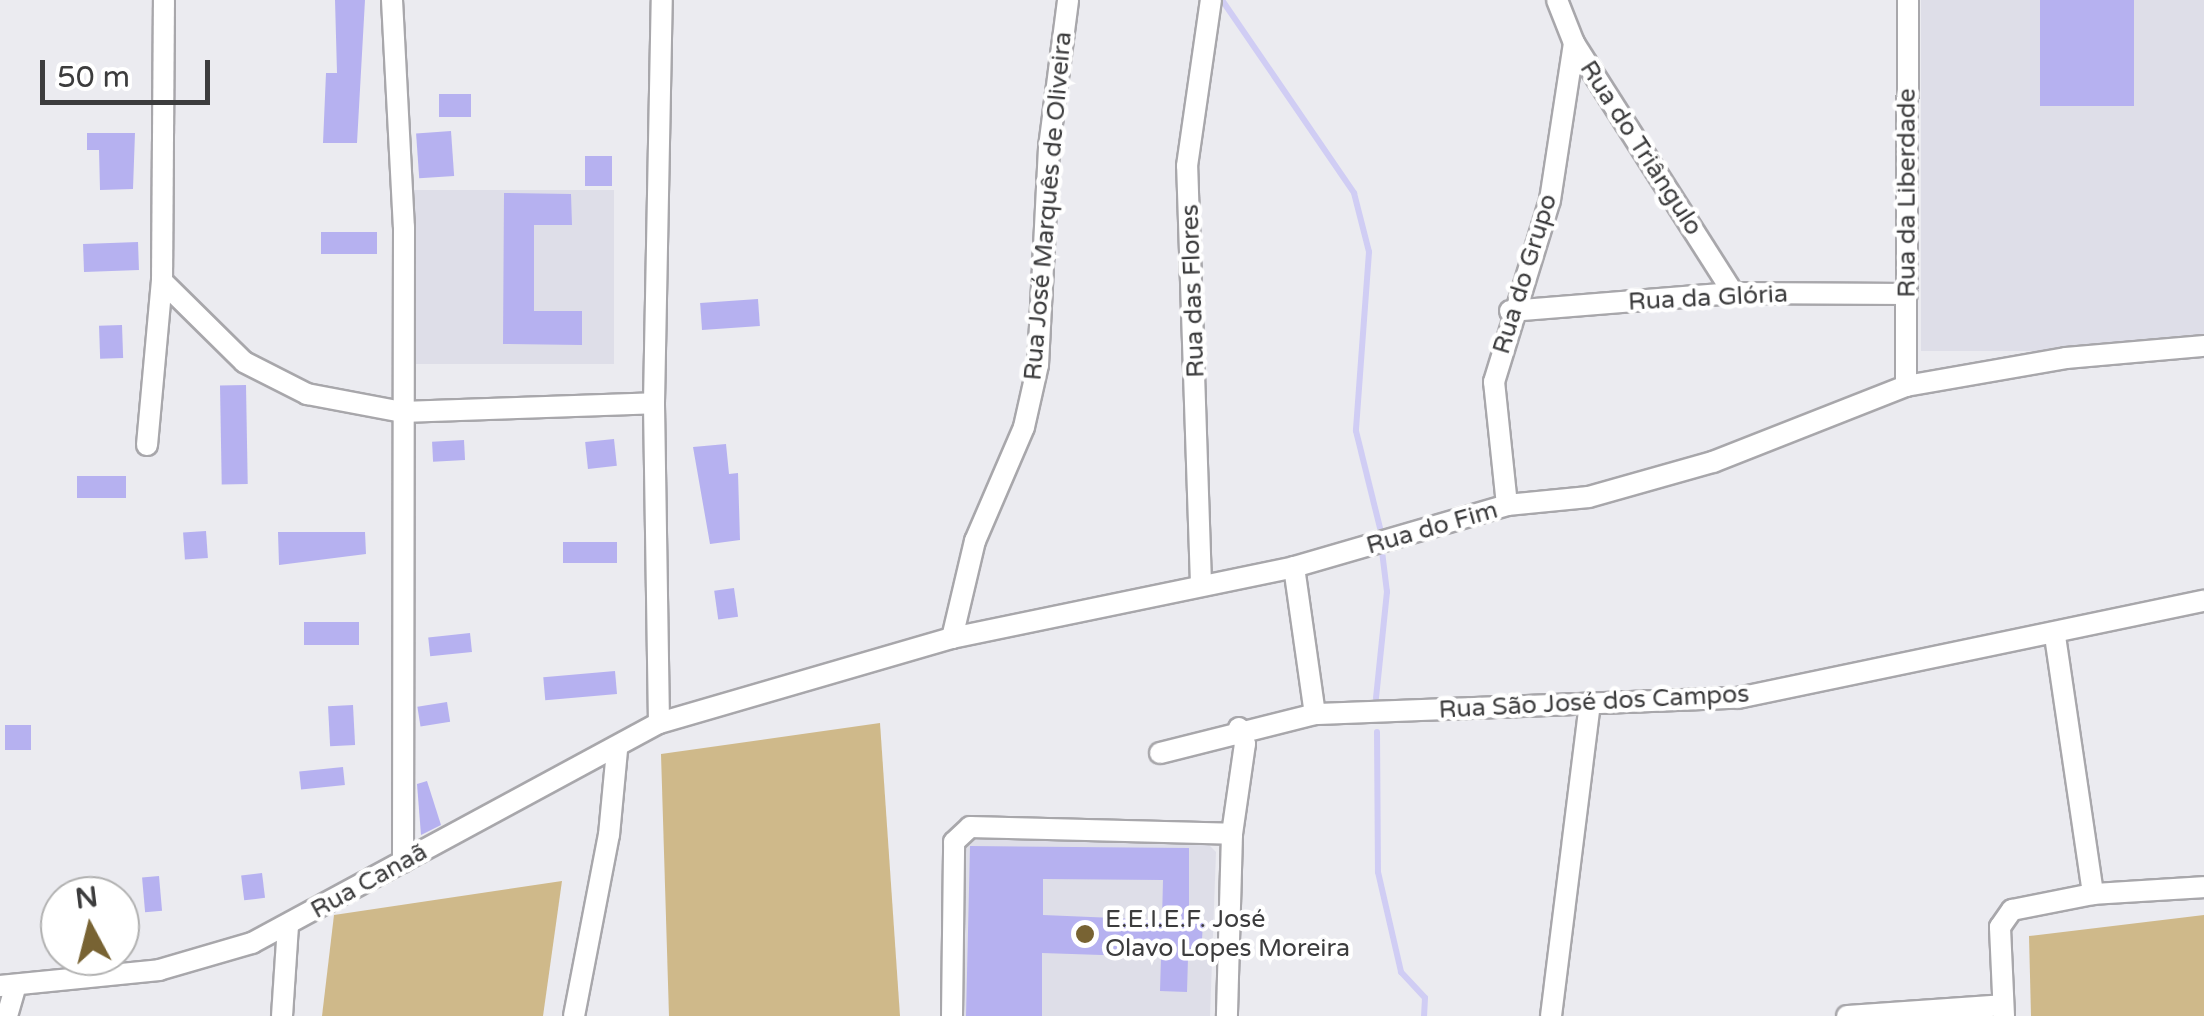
<!DOCTYPE html>
<html>
<head>
<meta charset="utf-8">
<style>
	body { margin:0 }
	#map { position:relative; width:2204px; height:1016px; overflow:hidden; background:#ebebf0; font-family:"Varela Round",sans-serif }
	div>[style] { position:absolute }
	.built>* { inset:0; background:#dedee8; transform-origin:0 0 }
	.green>* { inset:0; background:#cfb98a }
	.stream>* { height:6px; margin:-3px; padding:0 3px; transform-origin:3px; border-radius:3px; background:#d0cdf4 }
	.building>* { inset:0; background:#b6b1f0; transform-origin:0 0 }
	.roads { filter:drop-shadow(2px 0 #a8a7ab) drop-shadow(-2px 0 #a8a7ab) drop-shadow(0 2px #a8a7ab) drop-shadow(0 -2px #a8a7ab) }
	.minor>* { height:20px; margin:-10px; padding:0 10px; transform-origin:10px; border-radius:10px; background:#fff }
	.dots>* { width:28px; height:28px; translate:-50% -50%; box-sizing:border-box; border:5px solid #fff; border-radius:50% }
	span { translate:-50% -50%; white-space:nowrap; text-align:center; line-height:1.15; -webkit-text-stroke:9px #fff; paint-order:stroke }
	.street-label { font-size:25px; color:#3c3c3d }
	.poi-label { font-size:25px; color:#3c3c3d }
	.left { translate:0 -50%; text-align:left }
	.north { position:absolute; left:40px; top:876px; width:100px; height:100px; box-sizing:border-box; background:#fff; border:2px solid #b1b1b1; border-radius:50%; rotate:353deg; font-size:28px; font-weight:700; line-height:40px; text-align:center; color:#3c3c3d }
	.north::after { content:''; display:block; margin:auto; width:35px; height:45px; background:#786333; clip-path:polygon(50% 0,100% 100%,50% 72%,0 100%) }
	.scale { position:absolute; left:40px; top:60px; width:170px; height:45px; box-sizing:border-box; border:5px solid #3c3c3d; border-top:0; padding-left:12px; font-size:30px; line-height:35px; white-space:nowrap; color:#3c3c3d; -webkit-text-stroke:8px #fff; paint-order:stroke }
</style>
</head>
<body>
<div id="map">
	<div class="built">
		<i style="left:1921px;top:0;width:283px;height:351px"></i>
		<i style="left:614px;top:190px;width:174px;height:201px;rotate:90deg"></i>
		<i style="clip-path:polygon(969px 835px,1203px 839px,1216px 852px,1210px 1016px,955px 1016px,957px 844px)"></i>
	</div>
	<div class="green">
		<i style="clip-path:polygon(880px 723px,900px 1016px,669px 1016px,661px 754px)"></i>
		<i style="clip-path:polygon(562px 881px,543px 1016px,322px 1016px,334px 915px)"></i>
		<i style="clip-path:polygon(2204px 915px,2204px 1016px,2031px 1016px,2029px 936px)"></i>
	</div>
	<div class="stream">
		<i style="left:1222px;top:0;width:234px;rotate:55.6deg"></i>
		<i style="left:1354px;top:193px;width:61px;rotate:75.7deg"></i>
		<i style="left:1369px;top:252px;width:179px;rotate:94.2deg"></i>
		<i style="left:1356px;top:431px;width:100px;rotate:76.1deg"></i>
		<i style="left:1376px;top:698px;width:107px;rotate:-84.1deg"></i>
		<i style="left:1387px;top:592px;width:41px;rotate:-97deg"></i>
		<i style="left:1377px;top:732px;width:140px;rotate:89.6deg"></i>
		<i style="left:1378px;top:872px;width:103px;rotate:77deg"></i>
		<i style="left:1401px;top:972px;width:35px;rotate:47deg"></i>
		<i style="left:1425px;top:998px;width:18px;rotate:93deg"></i>
	</div>
	<div class="building">
		<i style="clip-path:polygon(335px 0,365px 0,357px 143px,323px 143px,326px 73px,337px 73px)"></i>
		<i style="left:2040px;top:0;width:94px;height:106px"></i>
		<i style="left:439px;top:94px;width:32px;height:23px"></i>
		<i style="left:451px;top:131px;width:45px;height:35px;rotate:86deg"></i>
		<i style="clip-path:polygon(87px 133px,135px 133px,133px 189px,100px 190px,99px 150px,87px 150px)"></i>
		<i style="left:585px;top:156px;width:27px;height:30px"></i>
		<i style="clip-path:polygon(504px 193px,571px 194px,572px 225px,534px 225px,534px 311px,582px 311px,582px 345px,503px 344px)"></i>
		<i style="left:377px;top:232px;width:22px;height:56px;rotate:90deg"></i>
		<i style="left:138px;top:242px;width:28px;height:55px;rotate:88deg"></i>
		<i style="left:758px;top:299px;width:27px;height:58px;rotate:86deg"></i>
		<i style="left:122px;top:325px;width:33px;height:23px;rotate:88deg"></i>
		<i style="left:246px;top:385px;width:99px;height:26px;rotate:89deg"></i>
		<i style="left:614px;top:439px;width:27px;height:29px;rotate:84deg"></i>
		<i style="left:464px;top:440px;width:20px;height:32px;rotate:87deg"></i>
		<i style="clip-path:polygon(726px 444px,729px 474px,738px 473px,740px 540px,710px 544px,693px 447px)"></i>
		<i style="left:77px;top:476px;width:49px;height:22px"></i>
		<i style="left:206px;top:531px;width:27px;height:23px;rotate:86deg"></i>
		<i style="clip-path:polygon(278px 532px,365px 532px,366px 554px,279px 565px)"></i>
		<i style="left:563px;top:542px;width:54px;height:21px"></i>
		<i style="left:734px;top:588px;width:29px;height:20px;rotate:82deg"></i>
		<i style="left:359px;top:622px;width:23px;height:55px;rotate:90deg"></i>
		<i style="left:470px;top:633px;width:19px;height:42px;rotate:84deg"></i>
		<i style="left:615px;top:671px;width:23px;height:72px;rotate:85deg"></i>
		<i style="left:447px;top:702px;width:20px;height:30px;rotate:81deg"></i>
		<i style="left:353px;top:705px;width:40px;height:25px;rotate:87deg"></i>
		<i style="left:5px;top:725px;width:26px;height:25px"></i>
		<i style="left:343px;top:767px;width:18px;height:44px;rotate:84deg"></i>
		<i style="clip-path:polygon(427px 781px,441px 825px,421px 835px,417px 784px)"></i>
		<i style="clip-path:polygon(evenodd,970px 846px,1189px 848px,1189px 921px,1203px 921px,1201px 959px,1188px 958px,1187px 992px,1160px 991px,1161px 957px,1042px 953px,1042px 1016px,966px 1016px,970px 846px,1043px 879px,1163px 880px,1162px 920px,1043px 915px,1043px 879px)"></i>
		<i style="left:262px;top:873px;width:25px;height:21px;rotate:83deg"></i>
		<i style="left:159px;top:876px;width:35px;height:17px;rotate:85deg"></i>
	</div>
	<div class="roads">
		<div class="minor">
			<i style="left:392px;top:0;width:227px;rotate:87deg"></i>
			<i style="left:404px;top:227px;width:635px;rotate:90.09deg"></i>
			<i style="left:1557px;top:0;width:46px;rotate:68.4deg"></i>
			<i style="left:1574px;top:43px;width:296px;rotate:57.5deg"></i>
			<i style="left:162px;top:281px;width:115px;rotate:44.6deg"></i>
			<i style="left:244px;top:362px;width:71px;rotate:26.9deg"></i>
			<i style="left:307px;top:394px;width:97px;rotate:10.7deg"></i>
			<i style="left:402px;top:412px;width:252px;rotate:-2deg"></i>
			<i style="left:1510px;top:311px;width:224px;rotate:-4.6deg"></i>
			<i style="left:1733px;top:293px;width:174px;rotate:0.3deg"></i>
			<i style="left:1906px;top:386px;width:386px;rotate:-89.7deg"></i>
			<i style="left:147px;top:445px;width:165px;rotate:-84.8deg"></i>
			<i style="left:162px;top:281px;width:281px;rotate:-89.6deg"></i>
			<i style="left:1507px;top:505px;width:124px;rotate:-96deg"></i>
			<i style="left:1494px;top:382px;width:190px;rotate:-72.9deg"></i>
			<i style="left:1550px;top:200px;width:159px;rotate:-81.3deg"></i>
			<i style="left:1294px;top:567px;width:148px;rotate:81.9deg"></i>
			<i style="left:1201px;top:584px;width:418px;rotate:-91.9deg"></i>
			<i style="left:1187px;top:166px;width:168px;rotate:-81.8deg"></i>
			<i style="left:2055px;top:636px;width:261px;rotate:81.6deg"></i>
			<i style="left:952px;top:638px;width:100px;rotate:-76.7deg"></i>
			<i style="left:975px;top:541px;width:124px;rotate:-66.7deg"></i>
			<i style="left:1024px;top:427px;width:64px;rotate:-77.3deg"></i>
			<i style="left:1038px;top:365px;width:218px;rotate:-87.1deg"></i>
			<i style="left:1049px;top:147px;width:148px;rotate:-82.6deg"></i>
			<i style="left:659px;top:723px;width:320px;rotate:-90.9deg"></i>
			<i style="left:654px;top:403px;width:403px;rotate:-88.9deg"></i>
			<i style="left:1160px;top:753px;width:160px;rotate:-14.1deg"></i>
			<i style="left:1315px;top:714px;width:423px;rotate:-2.2deg"></i>
			<i style="left:1738px;top:698px;width:476px;rotate:-11.8deg"></i>
			<i style="left:1232px;top:834px;width:91px;rotate:-81.8deg"></i>
			<i style="left:1245px;top:744px;width:17px;rotate:-111deg"></i>
			<i style="left:0;top:986px;width:160px;rotate:-5.7deg"></i>
			<i style="left:159px;top:970px;width:97px;rotate:-16.2deg"></i>
			<i style="left:252px;top:943px;width:463px;rotate:-28.4deg"></i>
			<i style="left:659px;top:723px;width:305px;rotate:-16.2deg"></i>
			<i style="left:952px;top:638px;width:349px;rotate:-11.7deg"></i>
			<i style="left:1294px;top:567px;width:222px;rotate:-16.2deg"></i>
			<i style="left:1507px;top:505px;width:82px;rotate:-5.6deg"></i>
			<i style="left:1589px;top:497px;width:129px;rotate:-15.8deg"></i>
			<i style="left:1713px;top:462px;width:207px;rotate:-21.5deg"></i>
			<i style="left:1906px;top:386px;width:162px;rotate:-9.9deg"></i>
			<i style="left:2066px;top:358px;width:139px;rotate:-5deg"></i>
			<i style="left:7px;top:1016px;width:29px;rotate:-74deg"></i>
			<i style="left:282px;top:1016px;width:91px;rotate:-86.2deg"></i>
			<i style="left:574px;top:1016px;width:184px;rotate:-79.1deg"></i>
			<i style="left:609px;top:835px;width:85px;rotate:-84.6deg"></i>
			<i style="left:952px;top:1016px;width:174px;rotate:-89.3deg"></i>
			<i style="left:954px;top:842px;width:22px;rotate:-43deg"></i>
			<i style="left:970px;top:827px;width:262px;rotate:1.5deg"></i>
			<i style="left:1232px;top:834px;width:182px;rotate:91.6deg"></i>
			<i style="left:1551px;top:1016px;width:314px;rotate:-82.9deg"></i>
			<i style="left:1847px;top:1016px;width:156px;rotate:-4deg"></i>
			<i style="left:2004px;top:1016px;width:89px;rotate:-92.6deg"></i>
			<i style="left:2000px;top:927px;width:21px;rotate:-55deg"></i>
			<i style="left:2012px;top:910px;width:83px;rotate:-11.2deg"></i>
			<i style="left:2093px;top:894px;width:111px;rotate:-3.6deg"></i>
		</div>
	</div>
	<div class="dots">
		<i style="left:1085px;top:934px;background:#786333"></i>
	</div>
	<div class="street-label">
		<span style="left:1641px;top:148px;rotate:57deg">Rua do Triângulo</span>
		<span style="left:1907px;top:193px;rotate:-90deg">Rua da Liberdade</span>
		<span style="left:1048px;top:206px;rotate:-85deg">Rua José Marquês de Oliveira</span>
		<span style="left:1525px;top:274px;rotate:-73deg">Rua do Grupo</span>
		<span style="left:1193px;top:291px;rotate:-92deg">Rua das Flores</span>
		<span style="left:1708px;top:298px;rotate:-3deg">Rua da Glória</span>
		<span style="left:1432px;top:528px;rotate:-16deg">Rua do Fim</span>
		<span style="left:1594px;top:702px;rotate:-3deg">Rua São José dos Campos</span>
		<span style="left:369px;top:881px;rotate:-29deg">Rua Canaã</span>
	</div>
	<div class="poi-label">
		<span class="left" style="left:1105px;top:934px">E.E.I.E.F. José<br>Olavo Lopes Moreira</span>
	</div>
	<div class="north">N</div>
	<div class="scale">50 m</div>
</div>
</body>
</html>
